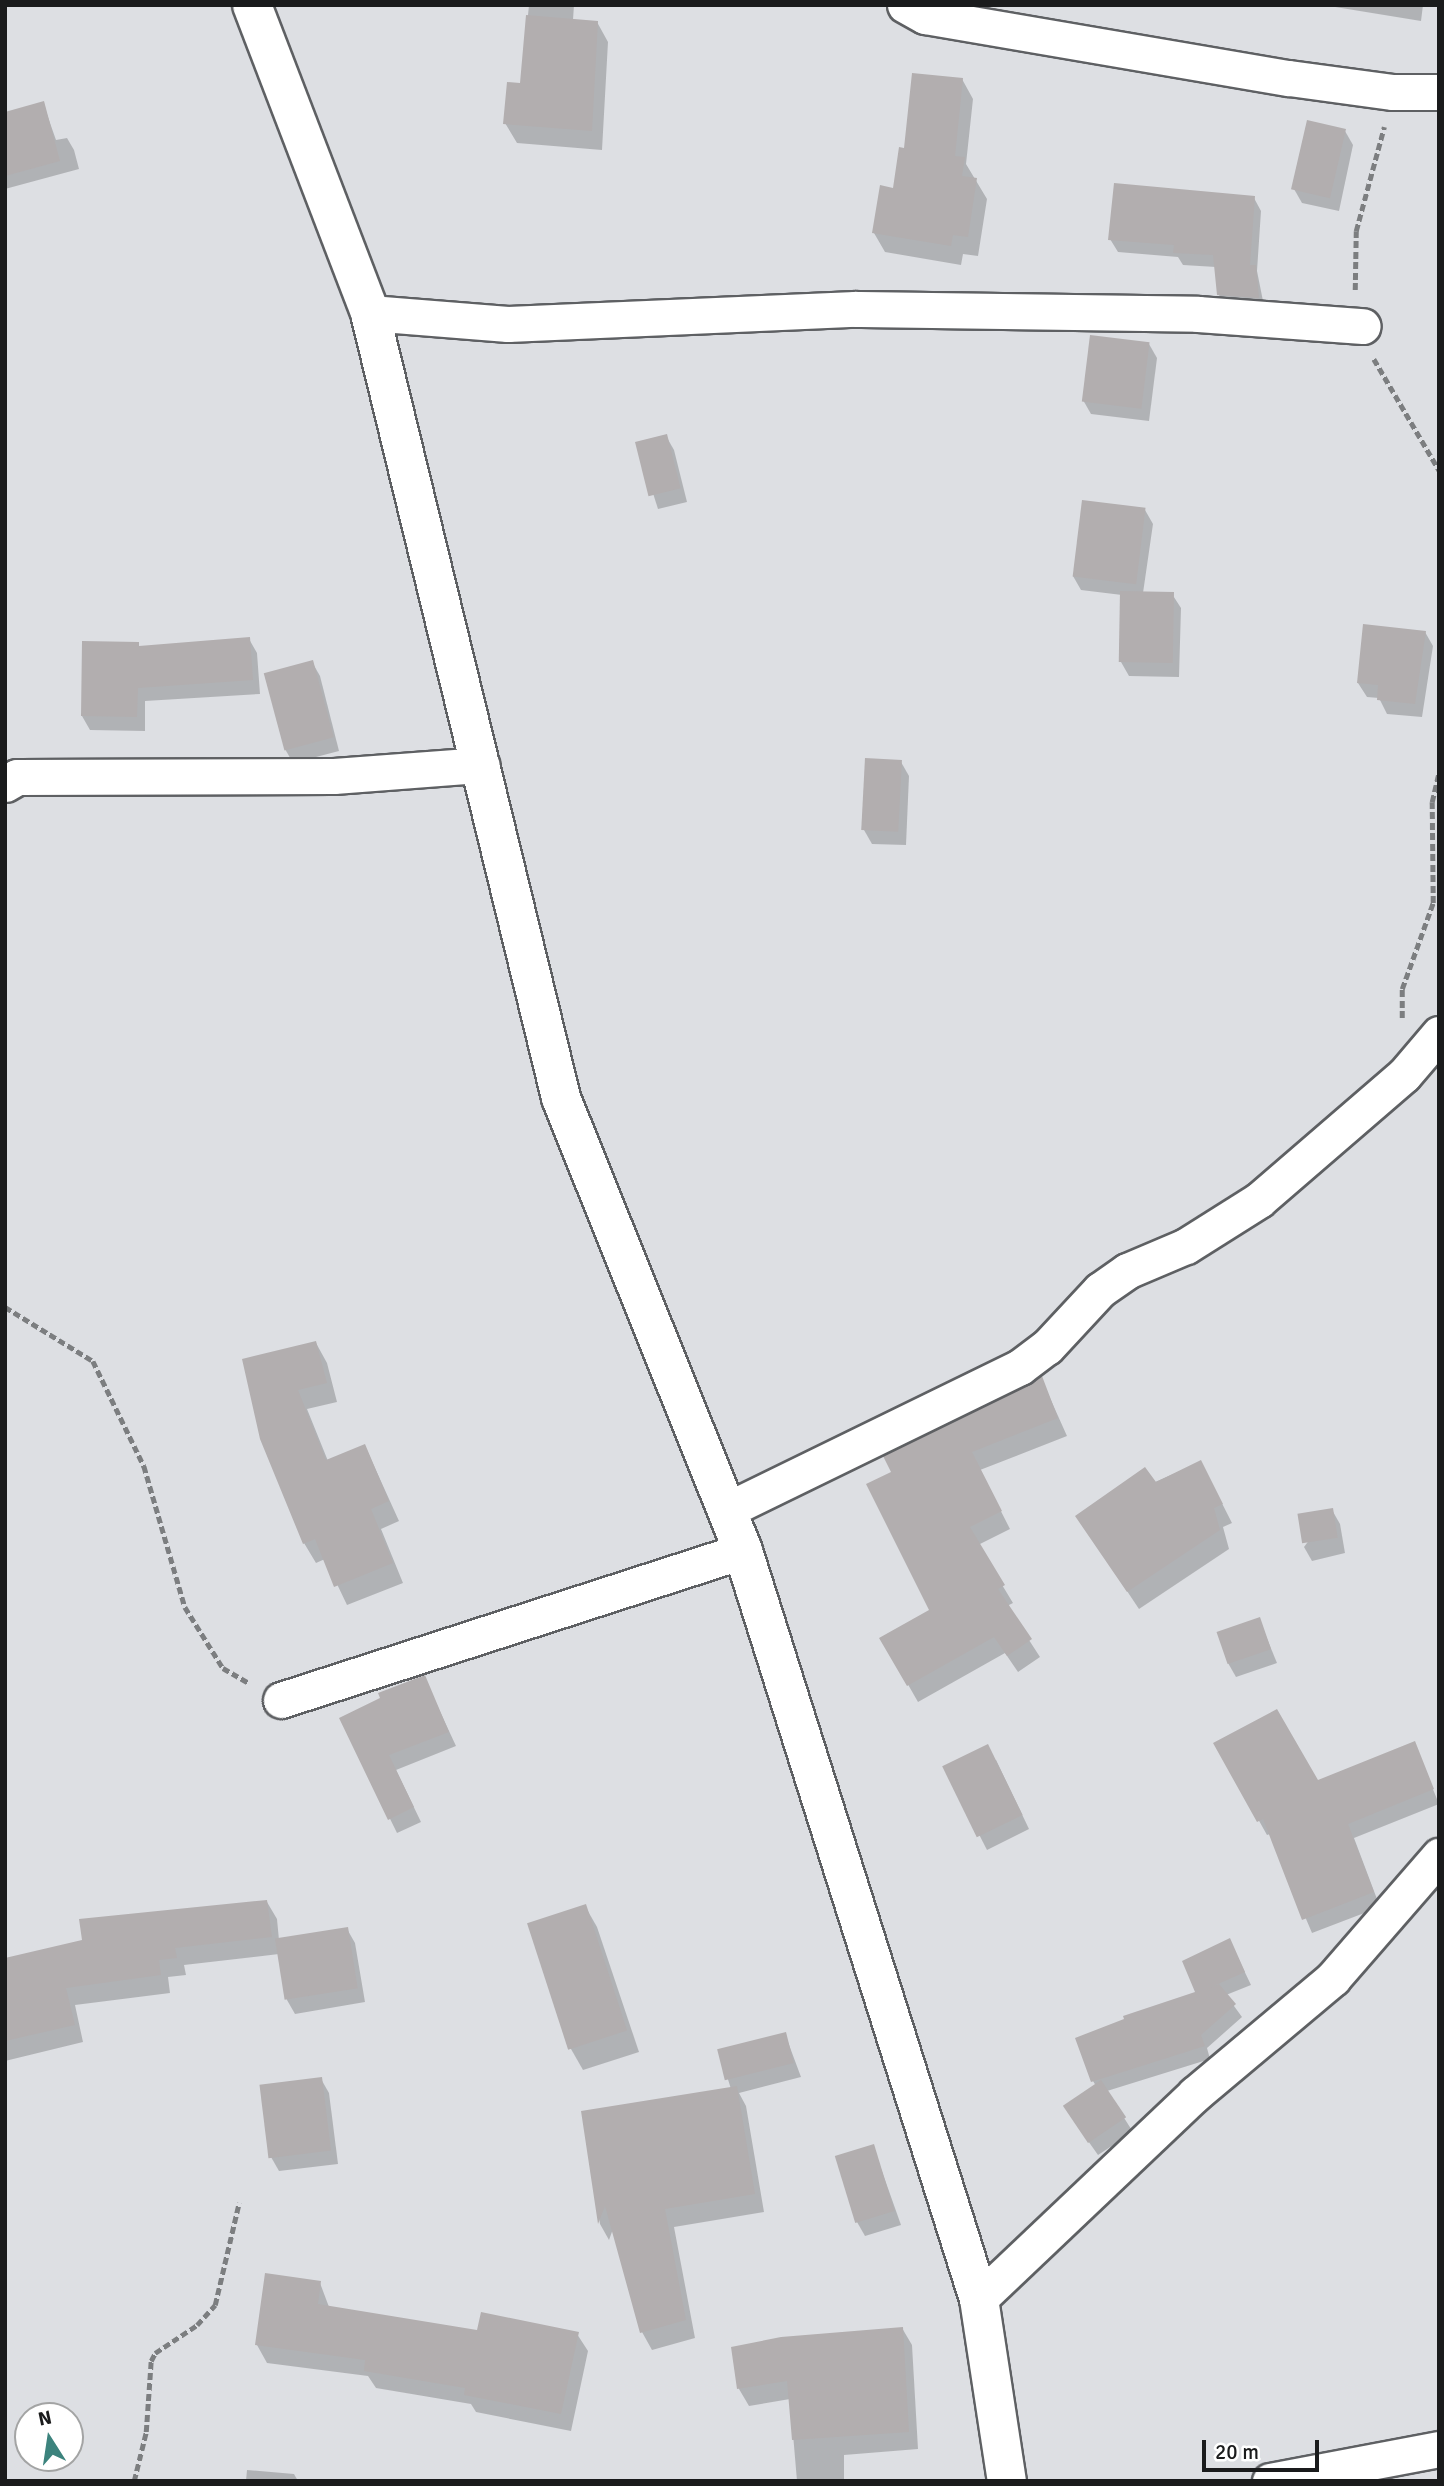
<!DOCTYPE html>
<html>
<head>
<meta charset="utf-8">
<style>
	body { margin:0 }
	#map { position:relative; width:1444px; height:2486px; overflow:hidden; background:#dddfe3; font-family:Signika,sans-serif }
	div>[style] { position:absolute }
	.shadow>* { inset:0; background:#0003 }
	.building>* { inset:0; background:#b2aeaf; transform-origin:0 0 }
	.path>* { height:4.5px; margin-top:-2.25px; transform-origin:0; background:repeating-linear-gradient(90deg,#7c7e80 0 7px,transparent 0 10.5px) }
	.roads { filter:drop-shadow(2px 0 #5e6063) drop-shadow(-2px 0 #5e6063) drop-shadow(0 2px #5e6063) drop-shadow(0 -2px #5e6063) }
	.street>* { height:35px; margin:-17.5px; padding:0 17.5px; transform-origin:17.5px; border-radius:17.5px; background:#fff }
	.secondary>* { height:38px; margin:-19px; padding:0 19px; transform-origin:19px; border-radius:19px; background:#fff }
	span { translate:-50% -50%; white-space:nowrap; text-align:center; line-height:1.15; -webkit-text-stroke:6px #fff; paint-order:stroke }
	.frame { position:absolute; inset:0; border:7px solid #1a1b1c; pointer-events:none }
	.north { position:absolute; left:14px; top:2402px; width:70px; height:70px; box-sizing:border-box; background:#fff; border:2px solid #a3a4a4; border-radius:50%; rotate:348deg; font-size:19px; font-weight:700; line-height:28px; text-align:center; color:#1a1b1c }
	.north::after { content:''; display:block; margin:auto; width:24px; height:32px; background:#3c837d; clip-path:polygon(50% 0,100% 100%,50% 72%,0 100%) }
	.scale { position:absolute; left:1202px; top:2440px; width:117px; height:32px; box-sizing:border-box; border:4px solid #1a1b1c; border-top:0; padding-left:9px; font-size:21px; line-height:24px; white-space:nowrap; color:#1a1b1c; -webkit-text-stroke:5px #fff; paint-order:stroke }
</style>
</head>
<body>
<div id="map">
	<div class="shadow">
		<i style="clip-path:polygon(529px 5px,574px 5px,573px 20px,597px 22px,608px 42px,602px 150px,517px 143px,505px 123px,521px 85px)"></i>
		<i style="clip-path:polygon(1323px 5px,1423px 5px,1421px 21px)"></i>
		<i style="clip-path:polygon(962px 79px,973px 99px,966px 164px,987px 199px,978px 256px,963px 254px,961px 265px,885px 252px,874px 233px,895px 190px,906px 150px)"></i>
		<i style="clip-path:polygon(43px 103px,56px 140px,67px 138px,74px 150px,79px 169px,5px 189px,5px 114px)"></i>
		<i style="clip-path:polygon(1345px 131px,1353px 145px,1339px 211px,1302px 203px,1294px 189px)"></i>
		<i style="clip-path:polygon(1254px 198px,1261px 211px,1257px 271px,1265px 311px,1227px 308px,1219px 295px,1216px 267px,1183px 265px,1178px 257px,1118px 252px,1110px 239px)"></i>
		<i style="clip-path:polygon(1149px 344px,1157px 358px,1149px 421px,1091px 414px,1083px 400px)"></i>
		<i style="clip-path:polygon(666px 436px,674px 450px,687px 502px,658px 509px,637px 443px)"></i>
		<i style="clip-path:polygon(1145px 510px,1153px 524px,1143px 593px,1172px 594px,1181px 608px,1179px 677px,1129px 676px,1121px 662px,1122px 595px,1081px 590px,1073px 576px)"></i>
		<i style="clip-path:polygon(1425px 632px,1433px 646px,1422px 717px,1387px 714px,1379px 698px,1367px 697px,1358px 683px)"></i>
		<i style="clip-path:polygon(249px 639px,257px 653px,260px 694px,145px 701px,145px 731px,90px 730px,82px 716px,138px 644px,140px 647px)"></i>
		<i style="clip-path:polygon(312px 662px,320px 676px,339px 751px,293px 763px,285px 749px)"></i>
		<i style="clip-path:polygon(901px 762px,909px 776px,906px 845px,872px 844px,864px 830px)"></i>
		<i style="clip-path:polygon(316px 1343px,327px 1363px,337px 1402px,307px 1409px,328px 1461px,365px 1446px,399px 1521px,381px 1529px,403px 1583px,347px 1605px,325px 1559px,316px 1563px,304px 1543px,262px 1438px)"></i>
		<i style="clip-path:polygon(1041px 1378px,1067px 1436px,980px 1470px,1010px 1529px,978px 1545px,1013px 1603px,1007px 1606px,1040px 1657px,1018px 1672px,1005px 1653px,918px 1702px,882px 1639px,931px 1611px,893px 1472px)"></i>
		<i style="clip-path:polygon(1201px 1462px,1232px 1523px,1223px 1527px,1229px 1549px,1139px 1609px,1077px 1516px)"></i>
		<i style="clip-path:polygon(1332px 1510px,1340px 1524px,1345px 1553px,1312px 1561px,1304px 1547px)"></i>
		<i style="clip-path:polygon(1259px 1619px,1277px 1663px,1236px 1677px,1228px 1663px)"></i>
		<i style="clip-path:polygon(424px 1677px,456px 1746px,396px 1770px,421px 1822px,397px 1833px,341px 1719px)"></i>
		<i style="clip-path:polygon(1414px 1743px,1439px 1804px,1354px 1838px,1380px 1907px,1312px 1933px,1270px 1834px,1267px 1835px,1216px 1744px,1317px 1782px)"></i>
		<i style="clip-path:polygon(996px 1760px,1029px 1829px,987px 1850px,944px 1766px)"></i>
		<i style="clip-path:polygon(267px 1902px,277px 1919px,279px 1940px,347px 1929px,355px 1943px,365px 2002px,295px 2014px,287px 2000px,279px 1954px,184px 1965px,186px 1975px,168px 1977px,170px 1993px,75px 2005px,83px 2042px,5px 2061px,5px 1960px)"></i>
		<i style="clip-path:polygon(585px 1906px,597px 1927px,639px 2052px,583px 2070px,571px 2049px,529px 1924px)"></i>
		<i style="clip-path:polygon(1230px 1941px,1251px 1985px,1226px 1995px,1242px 2017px,1207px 2048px,1210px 2059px,1107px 2091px,1133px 2132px,1098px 2155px,1074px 2121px,1096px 2086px,1093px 2081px,1198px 1993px)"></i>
		<i style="clip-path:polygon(785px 2034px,801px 2077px,739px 2093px,746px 2106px,764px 2212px,674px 2227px,695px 2338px,652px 2350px,642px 2332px,613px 2229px,609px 2240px,600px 2224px,583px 2112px,731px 2089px,719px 2051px)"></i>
		<i style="clip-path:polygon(321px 2079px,329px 2093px,338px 2164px,279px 2171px,271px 2157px)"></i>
		<i style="clip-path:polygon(873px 2146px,901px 2225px,865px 2236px,857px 2222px)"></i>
		<i style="clip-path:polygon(320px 2283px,329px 2307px,479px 2332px,577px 2334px,588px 2351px,571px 2431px,476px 2412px,471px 2404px,376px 2388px,368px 2376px,267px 2363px,257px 2345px)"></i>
		<i style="clip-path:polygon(902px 2328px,912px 2345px,918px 2449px,844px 2455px,844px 2481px,797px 2481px,790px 2399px,749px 2406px,739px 2389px,733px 2349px)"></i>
		<i style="clip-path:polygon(247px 2470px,294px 2474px,298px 2481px,246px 2481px)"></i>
	</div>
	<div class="building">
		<i style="clip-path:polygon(526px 15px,598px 21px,592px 131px,503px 124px,507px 82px,520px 83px)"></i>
		<i style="clip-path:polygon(912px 73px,963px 78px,955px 156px,965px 157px,962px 176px,977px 178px,968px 237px,953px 235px,951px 246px,872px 233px,880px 185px,893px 188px,899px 147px,904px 148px)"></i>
		<i style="clip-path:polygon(44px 101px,60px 161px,5px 176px,5px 112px)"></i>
		<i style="left:1307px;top:120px;width:40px;height:71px;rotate:13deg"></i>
		<i style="clip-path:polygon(1114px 183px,1255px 196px,1250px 265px,1256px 265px,1259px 298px,1217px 295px,1213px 255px,1173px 253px,1174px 245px,1108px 240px)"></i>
		<i style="left:1090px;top:335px;width:60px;height:67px;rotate:7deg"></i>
		<i style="left:667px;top:434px;width:56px;height:33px;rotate:76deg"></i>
		<i style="left:1082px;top:500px;width:64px;height:77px;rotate:7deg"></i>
		<i style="left:1120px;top:591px;width:54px;height:71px;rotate:1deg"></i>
		<i style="clip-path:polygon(1363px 624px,1426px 631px,1415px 704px,1377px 700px,1378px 685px,1357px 683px)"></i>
		<i style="clip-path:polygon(250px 637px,253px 680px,138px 688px,137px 717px,81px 716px,82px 641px,139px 642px,139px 646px)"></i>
		<i style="left:313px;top:660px;width:80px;height:51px;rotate:75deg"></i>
		<i style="left:865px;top:758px;width:37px;height:72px;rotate:3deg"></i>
		<i style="clip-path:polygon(316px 1341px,327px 1383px,298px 1390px,326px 1460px,365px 1444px,389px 1501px,371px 1509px,393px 1563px,334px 1587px,315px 1539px,303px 1544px,260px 1439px,242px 1359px)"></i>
		<i style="clip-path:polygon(1042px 1376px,1058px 1418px,972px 1452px,1002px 1511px,970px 1527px,1005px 1585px,998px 1589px,1032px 1639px,1007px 1656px,994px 1637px,907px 1686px,879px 1638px,929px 1610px,866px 1484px,891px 1472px,883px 1456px)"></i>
		<i style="clip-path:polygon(1201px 1460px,1223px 1504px,1214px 1508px,1220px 1530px,1127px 1592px,1075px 1516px,1145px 1467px,1156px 1482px)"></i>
		<i style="left:1333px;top:1508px;width:30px;height:36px;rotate:81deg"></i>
		<i style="left:1260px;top:1617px;width:34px;height:46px;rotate:71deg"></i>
		<i style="clip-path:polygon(425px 1675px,449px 1732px,389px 1755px,414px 1807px,388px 1820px,339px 1718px,380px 1698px,378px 1693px)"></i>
		<i style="clip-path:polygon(1277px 1709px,1318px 1780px,1415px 1741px,1434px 1789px,1348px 1824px,1374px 1892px,1302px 1920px,1263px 1819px,1257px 1822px,1213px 1743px)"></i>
		<i style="left:988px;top:1744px;width:79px;height:51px;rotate:64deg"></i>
		<i style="clip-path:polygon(267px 1900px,272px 1937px,175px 1948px,177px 1958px,159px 1960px,161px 1975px,66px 1988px,75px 2025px,5px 2041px,5px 1958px,82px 1940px,79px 1919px)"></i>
		<i style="left:586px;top:1904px;width:133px;height:62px;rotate:72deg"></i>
		<i style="left:348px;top:1927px;width:62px;height:74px;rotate:81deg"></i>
		<i style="clip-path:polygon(1230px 1938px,1245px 1972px,1209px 1988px,1219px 1984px,1236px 2004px,1201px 2035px,1205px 2046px,1091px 2082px,1075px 2038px,1124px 2019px,1123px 2016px,1195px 1992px,1182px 1961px)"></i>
		<i style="left:786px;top:2032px;width:32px;height:71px;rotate:76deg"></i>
		<i style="left:322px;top:2077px;width:74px;height:63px;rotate:83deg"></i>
		<i style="left:1101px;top:2080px;width:45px;height:46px;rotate:56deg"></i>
		<i style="clip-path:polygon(737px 2086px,755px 2194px,665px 2209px,686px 2320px,640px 2333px,605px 2206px,598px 2224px,581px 2111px)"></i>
		<i style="left:874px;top:2144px;width:70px;height:41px;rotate:73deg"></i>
		<i style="clip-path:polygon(265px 2273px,321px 2281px,318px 2304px,477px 2330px,481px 2312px,579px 2332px,561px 2414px,464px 2395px,465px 2388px,364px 2371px,365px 2360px,255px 2345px)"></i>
		<i style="clip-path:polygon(903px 2327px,909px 2432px,792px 2440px,787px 2381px,737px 2389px,731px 2347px,781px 2337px)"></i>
	</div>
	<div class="path">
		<i style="left:1355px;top:290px;width:59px;rotate:-89deg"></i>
		<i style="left:1356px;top:231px;width:108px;rotate:-74.9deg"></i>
		<i style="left:1374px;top:359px;width:129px;rotate:59.6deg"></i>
		<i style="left:1402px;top:1018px;width:29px;rotate:-90deg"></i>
		<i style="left:1402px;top:989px;width:91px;rotate:-70.2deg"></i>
		<i style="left:1433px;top:903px;width:101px;rotate:-90.6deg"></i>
		<i style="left:1432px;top:802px;width:31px;rotate:-77deg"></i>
		<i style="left:5px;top:1307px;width:103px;rotate:31.5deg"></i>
		<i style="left:93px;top:1361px;width:117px;rotate:64.1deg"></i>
		<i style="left:144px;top:1466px;width:147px;rotate:73.8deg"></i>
		<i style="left:185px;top:1607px;width:72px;rotate:58.1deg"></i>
		<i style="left:223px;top:1668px;width:30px;rotate:30deg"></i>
		<i style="left:134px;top:2481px;width:50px;rotate:-76.2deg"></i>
		<i style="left:146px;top:2432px;width:71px;rotate:-86deg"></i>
		<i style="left:151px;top:2361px;width:9px;rotate:-63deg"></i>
		<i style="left:155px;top:2353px;width:50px;rotate:-33.7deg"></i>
		<i style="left:197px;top:2325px;width:27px;rotate:-48deg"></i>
		<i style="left:215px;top:2305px;width:105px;rotate:-76.8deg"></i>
	</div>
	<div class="roads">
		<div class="street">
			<i style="left:905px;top:5px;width:23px;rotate:29deg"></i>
			<i style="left:925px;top:16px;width:369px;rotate:9.7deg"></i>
			<i style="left:1289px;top:78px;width:105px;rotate:7.7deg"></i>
			<i style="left:1393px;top:92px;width:46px"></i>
			<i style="left:370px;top:313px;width:138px;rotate:4.6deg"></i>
			<i style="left:508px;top:324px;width:347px;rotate:-2.5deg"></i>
			<i style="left:855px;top:309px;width:343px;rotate:0.8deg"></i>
			<i style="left:1198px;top:314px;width:165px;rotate:4.2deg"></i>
			<i style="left:5px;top:784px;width:14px;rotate:-30deg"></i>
			<i style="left:17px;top:777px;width:317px;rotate:-0.2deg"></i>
			<i style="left:334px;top:776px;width:148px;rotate:-4.3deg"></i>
			<i style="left:727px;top:1510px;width:326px;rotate:-26deg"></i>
			<i style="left:1020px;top:1367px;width:34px;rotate:-37deg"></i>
			<i style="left:1047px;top:1347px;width:78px;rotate:-47.1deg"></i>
			<i style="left:1100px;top:1290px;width:33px;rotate:-35deg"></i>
			<i style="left:1127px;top:1271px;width:64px;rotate:-23deg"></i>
			<i style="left:1186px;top:1246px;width:86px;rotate:-32.2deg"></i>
			<i style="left:1259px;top:1200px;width:191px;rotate:-40.8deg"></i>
			<i style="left:1404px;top:1075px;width:54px;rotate:-49.5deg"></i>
			<i style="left:281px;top:1700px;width:485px;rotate:-17.9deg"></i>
			<i style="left:979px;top:2299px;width:298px;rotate:-43.5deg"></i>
			<i style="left:1195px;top:2094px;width:180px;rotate:-40deg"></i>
			<i style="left:1333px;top:1978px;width:162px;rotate:-49deg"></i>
			<i style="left:1270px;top:2481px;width:172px;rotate:-10.7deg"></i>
		</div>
		<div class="secondary">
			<i style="left:252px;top:5px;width:330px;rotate:69deg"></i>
			<i style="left:370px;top:313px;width:808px;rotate:76.32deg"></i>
			<i style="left:561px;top:1098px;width:488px;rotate:68.1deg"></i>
			<i style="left:743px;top:1551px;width:784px;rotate:72.49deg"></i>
			<i style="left:979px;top:2299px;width:184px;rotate:81.3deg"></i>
		</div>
	</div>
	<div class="frame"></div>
	<div class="north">N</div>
	<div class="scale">20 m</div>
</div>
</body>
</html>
